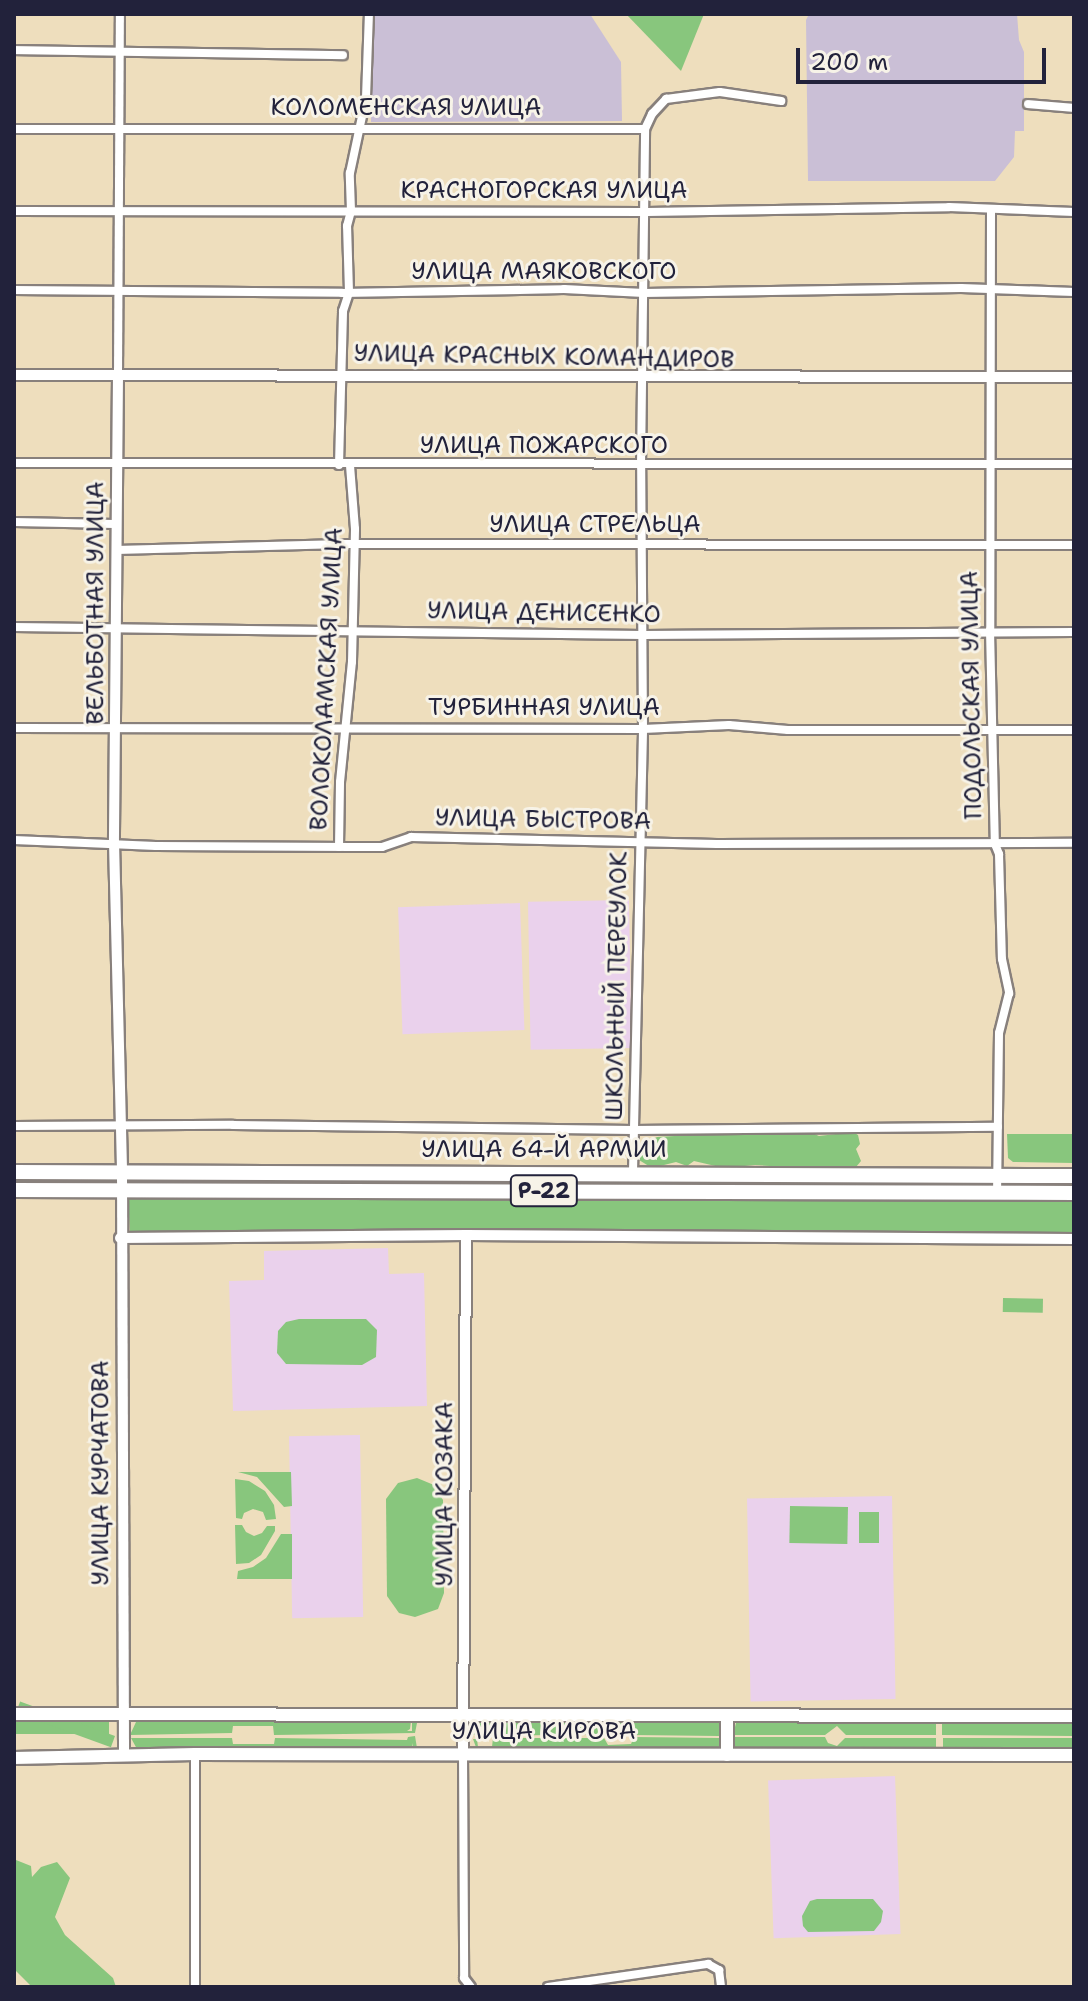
<!DOCTYPE html>
<html>
<head>
<meta charset="utf-8">
<style>
	body { margin:0 }
	#map { position:relative; width:1088px; height:2001px; overflow:hidden; background:#eedebd; font-family:"Shantell Sans",sans-serif }
	div>[style] { position:absolute }
	.built>* { inset:0; background:#ead1ec; transform-origin:0 0 }
	.industrial>* { inset:0; background:#cabfd6 }
	.green>* { inset:0; background:#88c67d; transform-origin:0 0 }
	.roads { filter:drop-shadow(2px 0 #88807c) drop-shadow(-2px 0 #88807c) drop-shadow(0 2px #88807c) drop-shadow(0 -2px #88807c) }
	.minor>* { height:8px; margin:-4px; padding:0 4px; transform-origin:4px; border-radius:4px; background:#fff }
	.tertiary>* { height:10px; margin:-5px; padding:0 5px; transform-origin:5px; border-radius:5px; background:#fff }
	.secondary>* { height:12px; margin:-6px; padding:0 6px; transform-origin:6px; border-radius:6px; background:#fff }
	.trunk>* { height:14px; margin:-7px; padding:0 7px; transform-origin:7px; border-radius:7px; background:#fff }
	span { translate:-50% -50%; white-space:nowrap; text-align:center; line-height:1.15; -webkit-text-stroke:6px #f7f3e8; paint-order:stroke }
	.shield-label span { padding:2px 6px; background:#f7f3e8; border:2px solid; border-radius:6px; -webkit-text-stroke-width:0 }
	.shield-label { font-size:22px; color:#22223b; font-weight:700 }
	.street-label { font-size:24px; color:#22223b }
	.frame { position:absolute; inset:0; border:16px solid #22223b; pointer-events:none }
	.scale { position:absolute; left:796px; top:48px; width:250px; height:36px; box-sizing:border-box; border:4px solid #22223b; border-top:0; padding-left:10px; font-size:24px; line-height:28px; white-space:nowrap; color:#22223b; -webkit-text-stroke:6px #f7f3e8; paint-order:stroke }
</style>
</head>
<body>
<div id="map">
	<div class="built">
		<i style="left:629px;top:900px;width:148px;height:101px;rotate:89deg"></i>
		<i style="left:520px;top:903px;width:127px;height:122px;rotate:88deg"></i>
		<i style="clip-path:polygon(388px 1248px,389px 1274px,424px 1273px,427px 1406px,233px 1411px,229px 1281px,264px 1280px,264px 1251px)"></i>
		<i style="left:360px;top:1435px;width:182px;height:71px;rotate:89deg"></i>
		<i style="left:892px;top:1496px;width:203px;height:145px;rotate:89deg"></i>
		<i style="left:895px;top:1776px;width:158px;height:127px;rotate:88deg"></i>
	</div>
	<div class="industrial">
		<i style="clip-path:polygon(374px 14px,590px 14px,621px 62px,622px 121px,371px 122px)"></i>
		<i style="clip-path:polygon(809px 14px,1017px 14px,1019px 40px,1024px 52px,1024px 131px,1015px 131px,1014px 157px,995px 181px,808px 181px,806px 20px)"></i>
	</div>
	<div class="green">
		<i style="clip-path:polygon(626px 14px,704px 14px,681px 71px)"></i>
		<i style="clip-path:polygon(761px 1131px,812px 1133px,819px 1136px,853px 1132px,858px 1135px,860px 1144px,856px 1149px,861px 1161px,856px 1167px,843px 1171px,755px 1165px,724px 1168px,694px 1161px,687px 1166px,676px 1162px,652px 1168px,639px 1160px,642px 1145px,657px 1137px)"></i>
		<i style="clip-path:polygon(1007px 1134px,1074px 1134px,1074px 1163px,1013px 1162px,1008px 1158px)"></i>
		<i style="clip-path:polygon(133px 1179px,799px 1180px,802px 1183px,135px 1183px)"></i>
		<i style="clip-path:polygon(837px 1180px,981px 1183px,980px 1186px,838px 1185px)"></i>
		<i style="clip-path:polygon(128px 1197px,1074px 1199px,1074px 1234px,480px 1230px,130px 1232px)"></i>
		<i style="left:1003px;top:1298px;width:40px;height:14px;rotate:1deg"></i>
		<i style="clip-path:polygon(299px 1319px,366px 1319px,377px 1330px,376px 1357px,362px 1365px,286px 1364px,277px 1353px,278px 1331px,286px 1322px)"></i>
		<i style="clip-path:polygon(238px 1472px,291px 1472px,292px 1506px,284px 1507px,257px 1477px)"></i>
		<i style="clip-path:polygon(417px 1478px,434px 1485px,443px 1500px,444px 1593px,438px 1609px,415px 1617px,399px 1613px,387px 1596px,386px 1499px,398px 1483px)"></i>
		<i style="clip-path:polygon(235px 1479px,249px 1481px,265px 1491px,274px 1505px,276px 1519px,266px 1520px,263px 1512px,253px 1509px,244px 1513px,242px 1519px,236px 1518px)"></i>
		<i style="left:790px;top:1506px;width:58px;height:37px;rotate:1deg"></i>
		<i style="left:859px;top:1512px;width:20px;height:31px"></i>
		<i style="clip-path:polygon(235px 1525px,242px 1525px,246px 1532px,254px 1536px,262px 1533px,267px 1526px,275px 1526px,275px 1531px,261px 1555px,249px 1563px,236px 1564px)"></i>
		<i style="clip-path:polygon(281px 1534px,292px 1534px,292px 1579px,237px 1579px,238px 1571px,253px 1567px,266px 1558px)"></i>
		<i style="clip-path:polygon(720px 1720px,719px 1736px,633px 1735px,629px 1727px,608px 1728px,603px 1734px,493px 1736px,492px 1727px,478px 1727px,477px 1734px,472px 1735px,474px 1726px,480px 1723px)"></i>
		<i style="left:14px;top:1721px;width:95px;height:13px"></i>
		<i style="clip-path:polygon(411px 1721px,410px 1729px,407px 1731px,412px 1731px,412px 1723px,417px 1723px,415px 1733px,274px 1735px,273px 1726px,233px 1726px,232px 1733px,130px 1735px,136px 1722px)"></i>
		<i style="clip-path:polygon(837px 1722px,936px 1723px,936px 1735px,846px 1735px,837px 1726px,825px 1735px,733px 1735px,736px 1723px)"></i>
		<i style="clip-path:polygon(1074px 1722px,1074px 1736px,942px 1735px,942px 1723px)"></i>
		<i style="left:115px;top:1736px;width:12px;height:101px;rotate:110deg"></i>
		<i style="clip-path:polygon(415px 1736px,417px 1748px,413px 1748px,412px 1743px,412px 1750px,137px 1749px,131px 1738px,232px 1738px,233px 1744px,274px 1744px,275px 1738px,407px 1740px,408px 1737px)"></i>
		<i style="clip-path:polygon(634px 1737px,719px 1738px,719px 1752px,477px 1750px,473px 1739px,477px 1739px,478px 1747px,492px 1747px,493px 1738px,604px 1738px,608px 1745px,631px 1744px)"></i>
		<i style="clip-path:polygon(734px 1737px,825px 1737px,828px 1743px,837px 1746px,845px 1738px,936px 1738px,936px 1750px,735px 1750px)"></i>
		<i style="left:943px;top:1738px;width:131px;height:13px"></i>
		<i style="clip-path:polygon(16px 1860px,31px 1866px,32px 1877px,41px 1867px,57px 1862px,70px 1878px,55px 1917px,65px 1935px,113px 1978px,116px 1987px,32px 1987px,14px 1969px)"></i>
		<i style="clip-path:polygon(817px 1899px,873px 1899px,883px 1911px,881px 1922px,874px 1931px,808px 1932px,803px 1926px,802px 1916px,810px 1901px)"></i>
	</div>
	<div class="roads">
		<div class="minor">
			<i style="left:14px;top:50px;width:329px;rotate:0.9deg"></i>
			<i style="left:1028px;top:104px;width:46px;rotate:5deg"></i>
			<i style="left:14px;top:129px;width:631px"></i>
			<i style="left:991px;top:210px;width:420px;rotate:90.1deg"></i>
			<i style="left:990px;top:630px;width:214px;rotate:88.7deg"></i>
			<i style="left:995px;top:844px;width:11px;rotate:68deg"></i>
			<i style="left:999px;top:854px;width:105px;rotate:88.4deg"></i>
			<i style="left:1002px;top:959px;width:35px;rotate:78deg"></i>
			<i style="left:1009px;top:993px;width:41px;rotate:104deg"></i>
			<i style="left:999px;top:1033px;width:160px;rotate:90.7deg"></i>
			<i style="left:14px;top:211px;width:633px;rotate:0.09deg"></i>
			<i style="left:647px;top:212px;width:302px;rotate:-0.9deg"></i>
			<i style="left:949px;top:207px;width:125px;rotate:2.3deg"></i>
			<i style="left:14px;top:290px;width:328px;rotate:0.5deg"></i>
			<i style="left:342px;top:293px;width:222px;rotate:-1deg"></i>
			<i style="left:564px;top:289px;width:80px;rotate:2.9deg"></i>
			<i style="left:644px;top:293px;width:317px;rotate:-0.9deg"></i>
			<i style="left:961px;top:288px;width:113px;rotate:2deg"></i>
			<i style="left:118px;top:375px;width:361px;rotate:-89.7deg"></i>
			<i style="left:14px;top:463px;width:1060px;rotate:0.05deg"></i>
			<i style="left:339px;top:465px;width:154px;rotate:-88.5deg"></i>
			<i style="left:343px;top:311px;width:20px;rotate:-72deg"></i>
			<i style="left:349px;top:292px;width:66px;rotate:-91.7deg"></i>
			<i style="left:347px;top:226px;width:16px;rotate:-75deg"></i>
			<i style="left:351px;top:211px;width:38px;rotate:-92deg"></i>
			<i style="left:350px;top:173px;width:77px;rotate:-78deg"></i>
			<i style="left:366px;top:98px;width:84px;rotate:-88deg"></i>
			<i style="left:14px;top:522px;width:101px;rotate:1.1deg"></i>
			<i style="left:116px;top:550px;width:227px;rotate:-1.5deg"></i>
			<i style="left:343px;top:544px;width:731px;rotate:0.08deg"></i>
			<i style="left:14px;top:627px;width:629px;rotate:0.73deg"></i>
			<i style="left:643px;top:635px;width:431px;rotate:-0.4deg"></i>
			<i style="left:14px;top:728px;width:629px;rotate:0.09deg"></i>
			<i style="left:643px;top:729px;width:86px;rotate:-2.7deg"></i>
			<i style="left:729px;top:725px;width:59px;rotate:4.8deg"></i>
			<i style="left:788px;top:730px;width:286px"></i>
			<i style="left:14px;top:840px;width:142px;rotate:2.4deg"></i>
			<i style="left:156px;top:846px;width:195px;rotate:0.3deg"></i>
			<i style="left:351px;top:847px;width:31px"></i>
			<i style="left:382px;top:847px;width:31px;rotate:-19deg"></i>
			<i style="left:411px;top:837px;width:306px;rotate:1.3deg"></i>
			<i style="left:717px;top:844px;width:357px;rotate:-0.2deg"></i>
			<i style="left:339px;top:847px;width:65px;rotate:-89.1deg"></i>
			<i style="left:340px;top:782px;width:121px;rotate:-84.3deg"></i>
			<i style="left:352px;top:662px;width:133px;rotate:-88.7deg"></i>
			<i style="left:355px;top:529px;width:64px;rotate:-94.5deg"></i>
			<i style="left:14px;top:1126px;width:219px;rotate:-0.3deg"></i>
			<i style="left:233px;top:1125px;width:400px;rotate:0.7deg"></i>
			<i style="left:633px;top:1130px;width:365px;rotate:-0.5deg"></i>
			<i style="left:633px;top:1172px;width:443px;rotate:-88.7deg"></i>
			<i style="left:643px;top:729px;width:263px;rotate:-90.4deg"></i>
			<i style="left:641px;top:466px;width:337px;rotate:-89.3deg"></i>
			<i style="left:645px;top:129px;width:17px;rotate:-65deg"></i>
			<i style="left:652px;top:114px;width:21px;rotate:-47deg"></i>
			<i style="left:666px;top:99px;width:54px;rotate:-7.4deg"></i>
			<i style="left:720px;top:92px;width:62px;rotate:8.4deg"></i>
			<i style="left:463px;top:1753px;width:225px;rotate:89.7deg"></i>
			<i style="left:464px;top:1978px;width:11px;rotate:52deg"></i>
			<i style="left:195px;top:1754px;width:233px;rotate:90deg"></i>
			<i style="left:548px;top:1987px;width:162px;rotate:-8.2deg"></i>
			<i style="left:708px;top:1964px;width:13px;rotate:29deg"></i>
			<i style="left:719px;top:1970px;width:17px;rotate:83deg"></i>
		</div>
		<div class="tertiary">
			<i style="left:14px;top:375px;width:1060px;rotate:0.11deg"></i>
			<i style="left:118px;top:375px;width:467px;rotate:90.5deg"></i>
			<i style="left:114px;top:842px;width:330px;rotate:88.6deg"></i>
			<i style="left:122px;top:1172px;width:582px;rotate:89.8deg"></i>
			<i style="left:120px;top:1238px;width:346px;rotate:-0.5deg"></i>
			<i style="left:466px;top:1235px;width:608px;rotate:0.38deg"></i>
			<i style="left:463px;top:1753px;width:518px;rotate:-89.67deg"></i>
		</div>
		<div class="secondary">
			<i style="left:14px;top:1714px;width:1060px;rotate:0.11deg"></i>
			<i style="left:727px;top:1716px;width:39px;rotate:90deg"></i>
			<i style="left:14px;top:1758px;width:181px;rotate:-1.3deg"></i>
			<i style="left:195px;top:1754px;width:879px;rotate:0.07deg"></i>
		</div>
		<div class="trunk">
			<i style="left:14px;top:1172px;width:1060px;rotate:0.22deg"></i>
			<i style="left:14px;top:1190px;width:1060px;rotate:0.16deg"></i>
		</div>
	</div>
	<div class="shield-label">
		<span style="left:544px;top:1191px">Р-22</span>
	</div>
	<div class="street-label">
		<span style="left:406px;top:108px">КОЛОМЕНСКАЯ УЛИЦА</span>
		<span style="left:544px;top:191px">КРАСНОГОРСКАЯ УЛИЦА</span>
		<span style="left:544px;top:272px">УЛИЦА МАЯКОВСКОГО</span>
		<span style="left:544px;top:357px;rotate:1deg">УЛИЦА КРАСНЫХ КОМАНДИРОВ</span>
		<span style="left:544px;top:446px">УЛИЦА ПОЖАРСКОГО</span>
		<span style="left:595px;top:525px">УЛИЦА СТРЕЛЬЦА</span>
		<span style="left:96px;top:603px;rotate:-90deg">ВЕЛЬБОТНАЯ УЛИЦА</span>
		<span style="left:544px;top:613px;rotate:1deg">УЛИЦА ДЕНИСЕНКО</span>
		<span style="left:327px;top:679px;rotate:-87deg">ВОЛОКОЛАМСКАЯ УЛИЦА</span>
		<span style="left:972px;top:695px;rotate:-91deg">ПОДОЛЬСКАЯ УЛИЦА</span>
		<span style="left:544px;top:708px">ТУРБИННАЯ УЛИЦА</span>
		<span style="left:543px;top:820px;rotate:1deg">УЛИЦА БЫСТРОВА</span>
		<span style="left:617px;top:986px;rotate:-89deg">ШКОЛЬНЫЙ ПЕРЕУЛОК</span>
		<span style="left:544px;top:1150px">УЛИЦА 64-Й АРМИИ</span>
		<span style="left:101px;top:1473px;rotate:-90deg">УЛИЦА КУРЧАТОВА</span>
		<span style="left:445px;top:1494px;rotate:-90deg">УЛИЦА КОЗАКА</span>
		<span style="left:544px;top:1732px">УЛИЦА КИРОВА</span>
	</div>
	<div class="frame"></div>
	<div class="scale">200 m</div>
</div>
</body>
</html>
